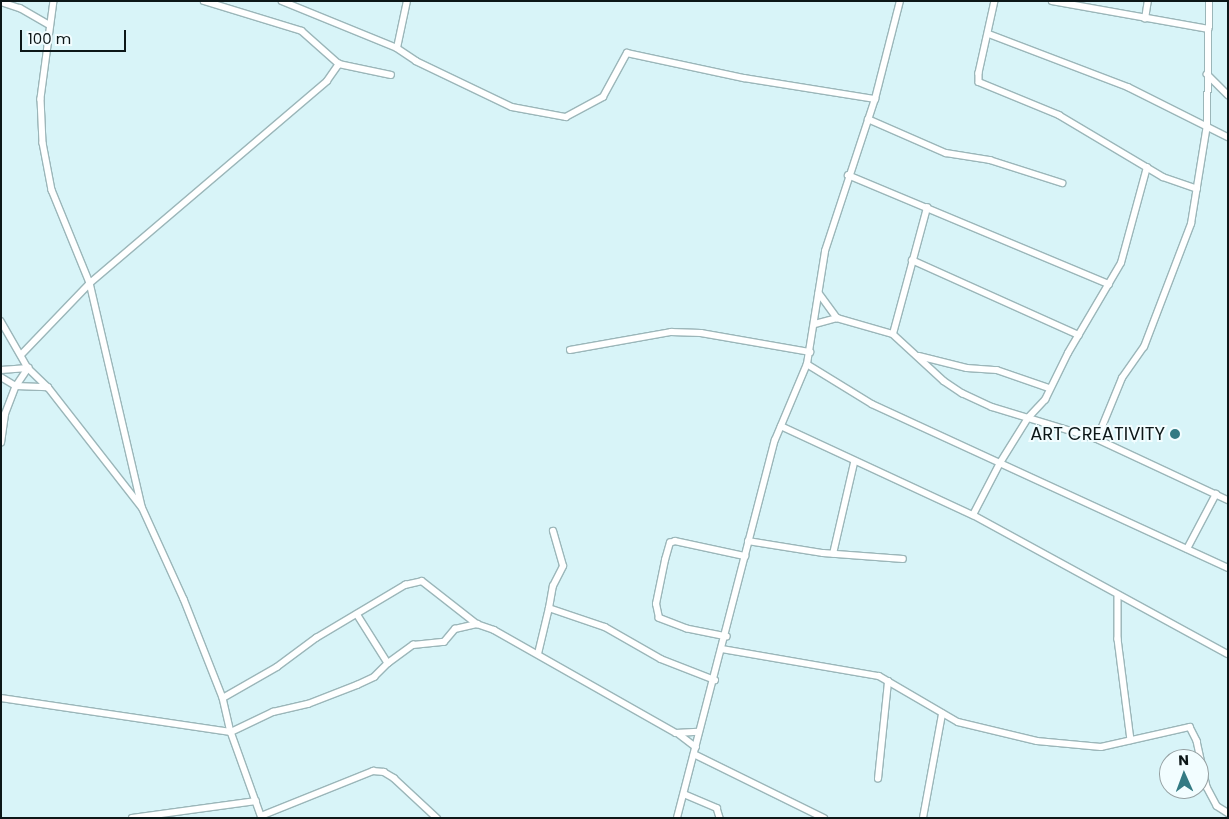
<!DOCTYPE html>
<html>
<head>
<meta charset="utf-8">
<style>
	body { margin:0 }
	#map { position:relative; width:1229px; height:819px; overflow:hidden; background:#d8f4f8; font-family:Poppins,sans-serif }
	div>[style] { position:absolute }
	.roads { filter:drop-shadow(1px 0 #9bb6b9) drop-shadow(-1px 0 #9bb6b9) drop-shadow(0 1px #9bb6b9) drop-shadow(0 -1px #9bb6b9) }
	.street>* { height:5.5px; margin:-2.75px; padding:0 2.75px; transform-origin:2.75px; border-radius:2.75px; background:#fff }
	.dots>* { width:14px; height:14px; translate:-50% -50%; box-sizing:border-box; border:2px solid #f2fdff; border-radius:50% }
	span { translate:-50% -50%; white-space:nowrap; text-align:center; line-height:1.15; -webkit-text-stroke:4px #f2fdff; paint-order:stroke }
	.poi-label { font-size:18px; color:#0d1718 }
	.right { translate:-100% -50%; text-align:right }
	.frame { position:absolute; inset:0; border:2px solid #0d1718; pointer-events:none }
	.north { position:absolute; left:1159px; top:749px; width:50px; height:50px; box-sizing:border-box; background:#f2fdff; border:1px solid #96a1a3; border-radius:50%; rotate:358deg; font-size:14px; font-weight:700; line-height:20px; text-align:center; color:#0d1718 }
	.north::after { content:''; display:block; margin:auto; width:18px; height:22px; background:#337a83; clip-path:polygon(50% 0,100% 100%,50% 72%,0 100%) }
	.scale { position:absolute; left:20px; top:30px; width:106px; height:22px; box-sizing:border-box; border:2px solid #0d1718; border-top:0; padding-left:6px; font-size:15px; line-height:18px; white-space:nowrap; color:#0d1718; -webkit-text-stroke:4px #f2fdff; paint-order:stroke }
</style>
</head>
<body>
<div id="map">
	<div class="roads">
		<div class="street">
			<i style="left:54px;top:1px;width:99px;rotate:97.6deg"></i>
			<i style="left:41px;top:99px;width:44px;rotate:87.4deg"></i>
			<i style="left:43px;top:143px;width:48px;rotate:79.2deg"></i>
			<i style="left:52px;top:190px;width:100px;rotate:67.8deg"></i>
			<i style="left:90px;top:283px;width:230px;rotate:76.9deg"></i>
			<i style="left:142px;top:507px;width:101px;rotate:65.5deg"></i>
			<i style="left:184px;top:599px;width:106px;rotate:68.5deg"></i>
			<i style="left:223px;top:698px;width:35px;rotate:77deg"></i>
			<i style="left:231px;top:732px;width:91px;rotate:70.2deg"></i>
			<i style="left:204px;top:1px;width:102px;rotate:17deg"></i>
			<i style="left:302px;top:31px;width:50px;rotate:41.7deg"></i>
			<i style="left:339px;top:64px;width:53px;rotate:11.9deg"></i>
			<i style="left:282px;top:1px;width:124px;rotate:22.2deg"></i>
			<i style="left:397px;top:48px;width:23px;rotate:34deg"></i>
			<i style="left:416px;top:61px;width:106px;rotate:25.6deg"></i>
			<i style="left:512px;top:107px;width:55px;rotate:10.5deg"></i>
			<i style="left:566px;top:117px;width:42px;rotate:-28.4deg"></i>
			<i style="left:603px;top:97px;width:50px;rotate:-61.4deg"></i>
			<i style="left:627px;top:53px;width:120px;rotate:12.1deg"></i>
			<i style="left:744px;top:78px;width:133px;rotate:9.1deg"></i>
			<i style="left:995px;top:1px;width:74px;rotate:102.5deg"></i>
			<i style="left:979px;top:73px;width:9px;rotate:90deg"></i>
			<i style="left:979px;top:82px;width:87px;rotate:22.4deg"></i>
			<i style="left:1059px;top:115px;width:121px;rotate:30.8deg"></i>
			<i style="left:1163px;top:177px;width:36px;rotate:19deg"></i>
			<i style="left:1052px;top:1px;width:159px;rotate:10.1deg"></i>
			<i style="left:1px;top:2px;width:20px;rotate:18deg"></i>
			<i style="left:20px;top:8px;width:34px;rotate:30deg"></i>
			<i style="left:1145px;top:19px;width:18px;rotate:-81deg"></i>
			<i style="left:989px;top:34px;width:149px;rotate:20.9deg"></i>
			<i style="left:1128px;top:87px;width:112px;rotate:26.6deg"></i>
			<i style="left:397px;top:48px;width:48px;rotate:-78deg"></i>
			<i style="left:1207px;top:74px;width:30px;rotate:45deg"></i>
			<i style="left:868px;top:119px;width:85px;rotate:23.6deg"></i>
			<i style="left:946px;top:153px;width:45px;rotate:9deg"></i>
			<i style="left:990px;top:160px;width:76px;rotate:17.7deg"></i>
			<i style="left:848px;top:175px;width:283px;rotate:22.7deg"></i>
			<i style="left:912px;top:260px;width:183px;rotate:24.2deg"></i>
			<i style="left:819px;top:293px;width:31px;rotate:54deg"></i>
			<i style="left:1px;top:321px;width:54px;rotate:60.1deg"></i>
			<i style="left:28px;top:368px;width:28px;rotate:44deg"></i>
			<i style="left:48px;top:387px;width:151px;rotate:52deg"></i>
			<i style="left:815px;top:324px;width:23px;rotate:-15deg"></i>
			<i style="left:837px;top:318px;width:58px;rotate:15.9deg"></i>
			<i style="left:893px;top:334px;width:69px;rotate:42.7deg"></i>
			<i style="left:944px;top:381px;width:22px;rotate:34deg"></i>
			<i style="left:962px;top:393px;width:33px;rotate:25deg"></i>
			<i style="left:992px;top:407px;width:110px;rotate:16.9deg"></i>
			<i style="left:1097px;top:439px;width:145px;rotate:25deg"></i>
			<i style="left:893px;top:334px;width:131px;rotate:-74.9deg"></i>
			<i style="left:570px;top:350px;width:103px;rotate:-10.1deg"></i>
			<i style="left:671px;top:332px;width:30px;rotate:2deg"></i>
			<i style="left:701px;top:333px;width:111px;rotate:9.9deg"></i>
			<i style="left:22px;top:354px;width:98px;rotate:-46.2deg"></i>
			<i style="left:90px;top:283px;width:311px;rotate:-40.4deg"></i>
			<i style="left:327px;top:81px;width:21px;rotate:-55deg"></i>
			<i style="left:919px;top:356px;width:49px;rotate:14deg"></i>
			<i style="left:967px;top:368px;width:30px;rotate:4deg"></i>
			<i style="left:997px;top:370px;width:55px;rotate:19.1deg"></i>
			<i style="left:807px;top:364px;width:76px;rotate:31.6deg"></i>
			<i style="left:872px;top:404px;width:141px;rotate:24.7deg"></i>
			<i style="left:1000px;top:463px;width:53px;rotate:-58.1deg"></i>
			<i style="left:1028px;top:418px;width:25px;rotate:-47deg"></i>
			<i style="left:1045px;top:400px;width:52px;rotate:-63.9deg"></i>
			<i style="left:1068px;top:353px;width:104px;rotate:-59.5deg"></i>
			<i style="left:1121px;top:263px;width:99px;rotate:-74.8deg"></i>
			<i style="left:1px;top:370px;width:27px;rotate:-4deg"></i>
			<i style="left:1px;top:377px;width:17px;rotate:31deg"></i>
			<i style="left:16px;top:386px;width:32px;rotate:2deg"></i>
			<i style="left:781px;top:426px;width:212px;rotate:24.9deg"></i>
			<i style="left:973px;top:515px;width:290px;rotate:28.6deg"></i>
			<i style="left:1097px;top:439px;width:66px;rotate:-67.7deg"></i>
			<i style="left:1122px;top:378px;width:38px;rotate:-55deg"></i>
			<i style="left:1144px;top:347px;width:132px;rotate:-69.1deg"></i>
			<i style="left:1191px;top:224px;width:100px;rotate:-80.8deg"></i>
			<i style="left:1207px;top:125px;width:124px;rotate:-89.1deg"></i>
			<i style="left:1px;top:443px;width:29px;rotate:-82deg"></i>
			<i style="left:5px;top:414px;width:30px;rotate:-69deg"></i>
			<i style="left:16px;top:386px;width:22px;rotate:-56deg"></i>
			<i style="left:973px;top:515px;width:59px;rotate:-62.6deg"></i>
			<i style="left:1000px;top:463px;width:251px;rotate:24.7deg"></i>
			<i style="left:748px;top:541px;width:76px;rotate:9.1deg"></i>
			<i style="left:823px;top:553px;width:80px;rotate:4.3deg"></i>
			<i style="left:1187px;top:549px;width:62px;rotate:-62.2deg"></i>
			<i style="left:833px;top:554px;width:93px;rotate:-77deg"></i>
			<i style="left:1118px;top:597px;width:42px;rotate:90deg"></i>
			<i style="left:1118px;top:639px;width:102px;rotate:82.7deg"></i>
			<i style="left:549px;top:608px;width:22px;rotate:-80deg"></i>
			<i style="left:553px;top:586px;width:22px;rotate:-63deg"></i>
			<i style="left:563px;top:566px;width:36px;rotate:-106deg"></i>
			<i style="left:357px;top:614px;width:58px;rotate:57.7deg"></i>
			<i style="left:388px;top:663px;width:31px;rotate:-36deg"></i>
			<i style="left:413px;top:645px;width:31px;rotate:-6deg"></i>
			<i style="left:444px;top:642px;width:17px;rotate:-50deg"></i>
			<i style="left:455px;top:629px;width:23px;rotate:-13deg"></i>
			<i style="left:727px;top:637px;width:41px;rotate:-168.7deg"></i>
			<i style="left:687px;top:629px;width:30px;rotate:-159deg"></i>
			<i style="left:659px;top:618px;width:14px;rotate:-102deg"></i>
			<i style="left:656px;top:604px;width:45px;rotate:-78.4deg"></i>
			<i style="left:665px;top:560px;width:18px;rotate:-74deg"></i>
			<i style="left:670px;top:543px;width:5px;rotate:-22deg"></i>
			<i style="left:675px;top:541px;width:72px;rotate:12.1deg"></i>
			<i style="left:722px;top:649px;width:159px;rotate:9.8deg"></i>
			<i style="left:879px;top:676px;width:91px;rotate:30.2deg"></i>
			<i style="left:958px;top:722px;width:81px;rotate:13.5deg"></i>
			<i style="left:1037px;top:741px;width:64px;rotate:5.4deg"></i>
			<i style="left:1101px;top:747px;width:91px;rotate:-12.7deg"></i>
			<i style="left:1190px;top:727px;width:16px;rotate:63deg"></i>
			<i style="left:1197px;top:741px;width:47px;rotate:77.7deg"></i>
			<i style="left:1207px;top:787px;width:21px;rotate:62deg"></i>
			<i style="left:1217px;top:806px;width:13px;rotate:32deg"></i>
			<i style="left:538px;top:654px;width:47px;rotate:-76.6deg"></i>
			<i style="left:549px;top:608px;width:59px;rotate:18.7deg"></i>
			<i style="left:605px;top:627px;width:64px;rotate:29.7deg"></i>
			<i style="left:661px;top:659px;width:58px;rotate:21.3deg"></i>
			<i style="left:1px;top:698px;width:232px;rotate:8.4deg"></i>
			<i style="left:231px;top:732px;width:47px;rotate:-25.5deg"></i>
			<i style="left:273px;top:712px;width:36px;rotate:-13deg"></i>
			<i style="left:308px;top:704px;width:53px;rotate:-21.2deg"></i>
			<i style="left:357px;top:685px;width:19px;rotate:-25deg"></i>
			<i style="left:374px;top:677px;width:20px;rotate:-45deg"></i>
			<i style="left:223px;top:698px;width:62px;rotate:-29.9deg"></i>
			<i style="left:277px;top:667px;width:49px;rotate:-36.6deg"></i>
			<i style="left:316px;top:638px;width:104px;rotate:-30.8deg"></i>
			<i style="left:405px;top:585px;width:17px;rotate:-13deg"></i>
			<i style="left:422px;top:581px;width:70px;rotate:38deg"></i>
			<i style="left:477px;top:624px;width:18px;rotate:19deg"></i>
			<i style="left:494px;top:630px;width:209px;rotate:29.5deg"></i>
			<i style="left:676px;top:733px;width:22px;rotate:-3deg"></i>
			<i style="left:680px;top:735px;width:20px;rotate:37deg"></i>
			<i style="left:694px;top:754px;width:145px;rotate:26.2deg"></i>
			<i style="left:878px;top:779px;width:98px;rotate:-84.1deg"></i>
			<i style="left:684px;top:794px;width:36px;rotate:23deg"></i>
			<i style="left:717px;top:808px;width:10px;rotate:73deg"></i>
			<i style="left:261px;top:816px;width:121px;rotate:-21.9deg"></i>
			<i style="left:373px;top:771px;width:11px;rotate:5deg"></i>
			<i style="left:384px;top:772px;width:12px;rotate:31deg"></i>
			<i style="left:394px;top:778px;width:59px;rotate:42.9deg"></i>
			<i style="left:132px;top:818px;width:125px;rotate:-7.8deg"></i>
			<i style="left:677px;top:818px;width:390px;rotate:-75.5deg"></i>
			<i style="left:775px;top:440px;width:82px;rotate:-67.2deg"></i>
			<i style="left:807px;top:364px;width:114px;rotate:-80.9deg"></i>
			<i style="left:825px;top:251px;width:160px;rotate:-71.8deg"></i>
			<i style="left:875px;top:99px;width:101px;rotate:-75.7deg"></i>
			<i style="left:923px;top:818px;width:106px;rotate:-79.6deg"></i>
		</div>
	</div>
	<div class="dots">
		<i style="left:1175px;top:434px;background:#337a83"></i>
	</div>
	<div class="poi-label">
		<span class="right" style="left:1165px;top:434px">ART CREATIVITY</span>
	</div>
	<div class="frame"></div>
	<div class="north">N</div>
	<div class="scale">100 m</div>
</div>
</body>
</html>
